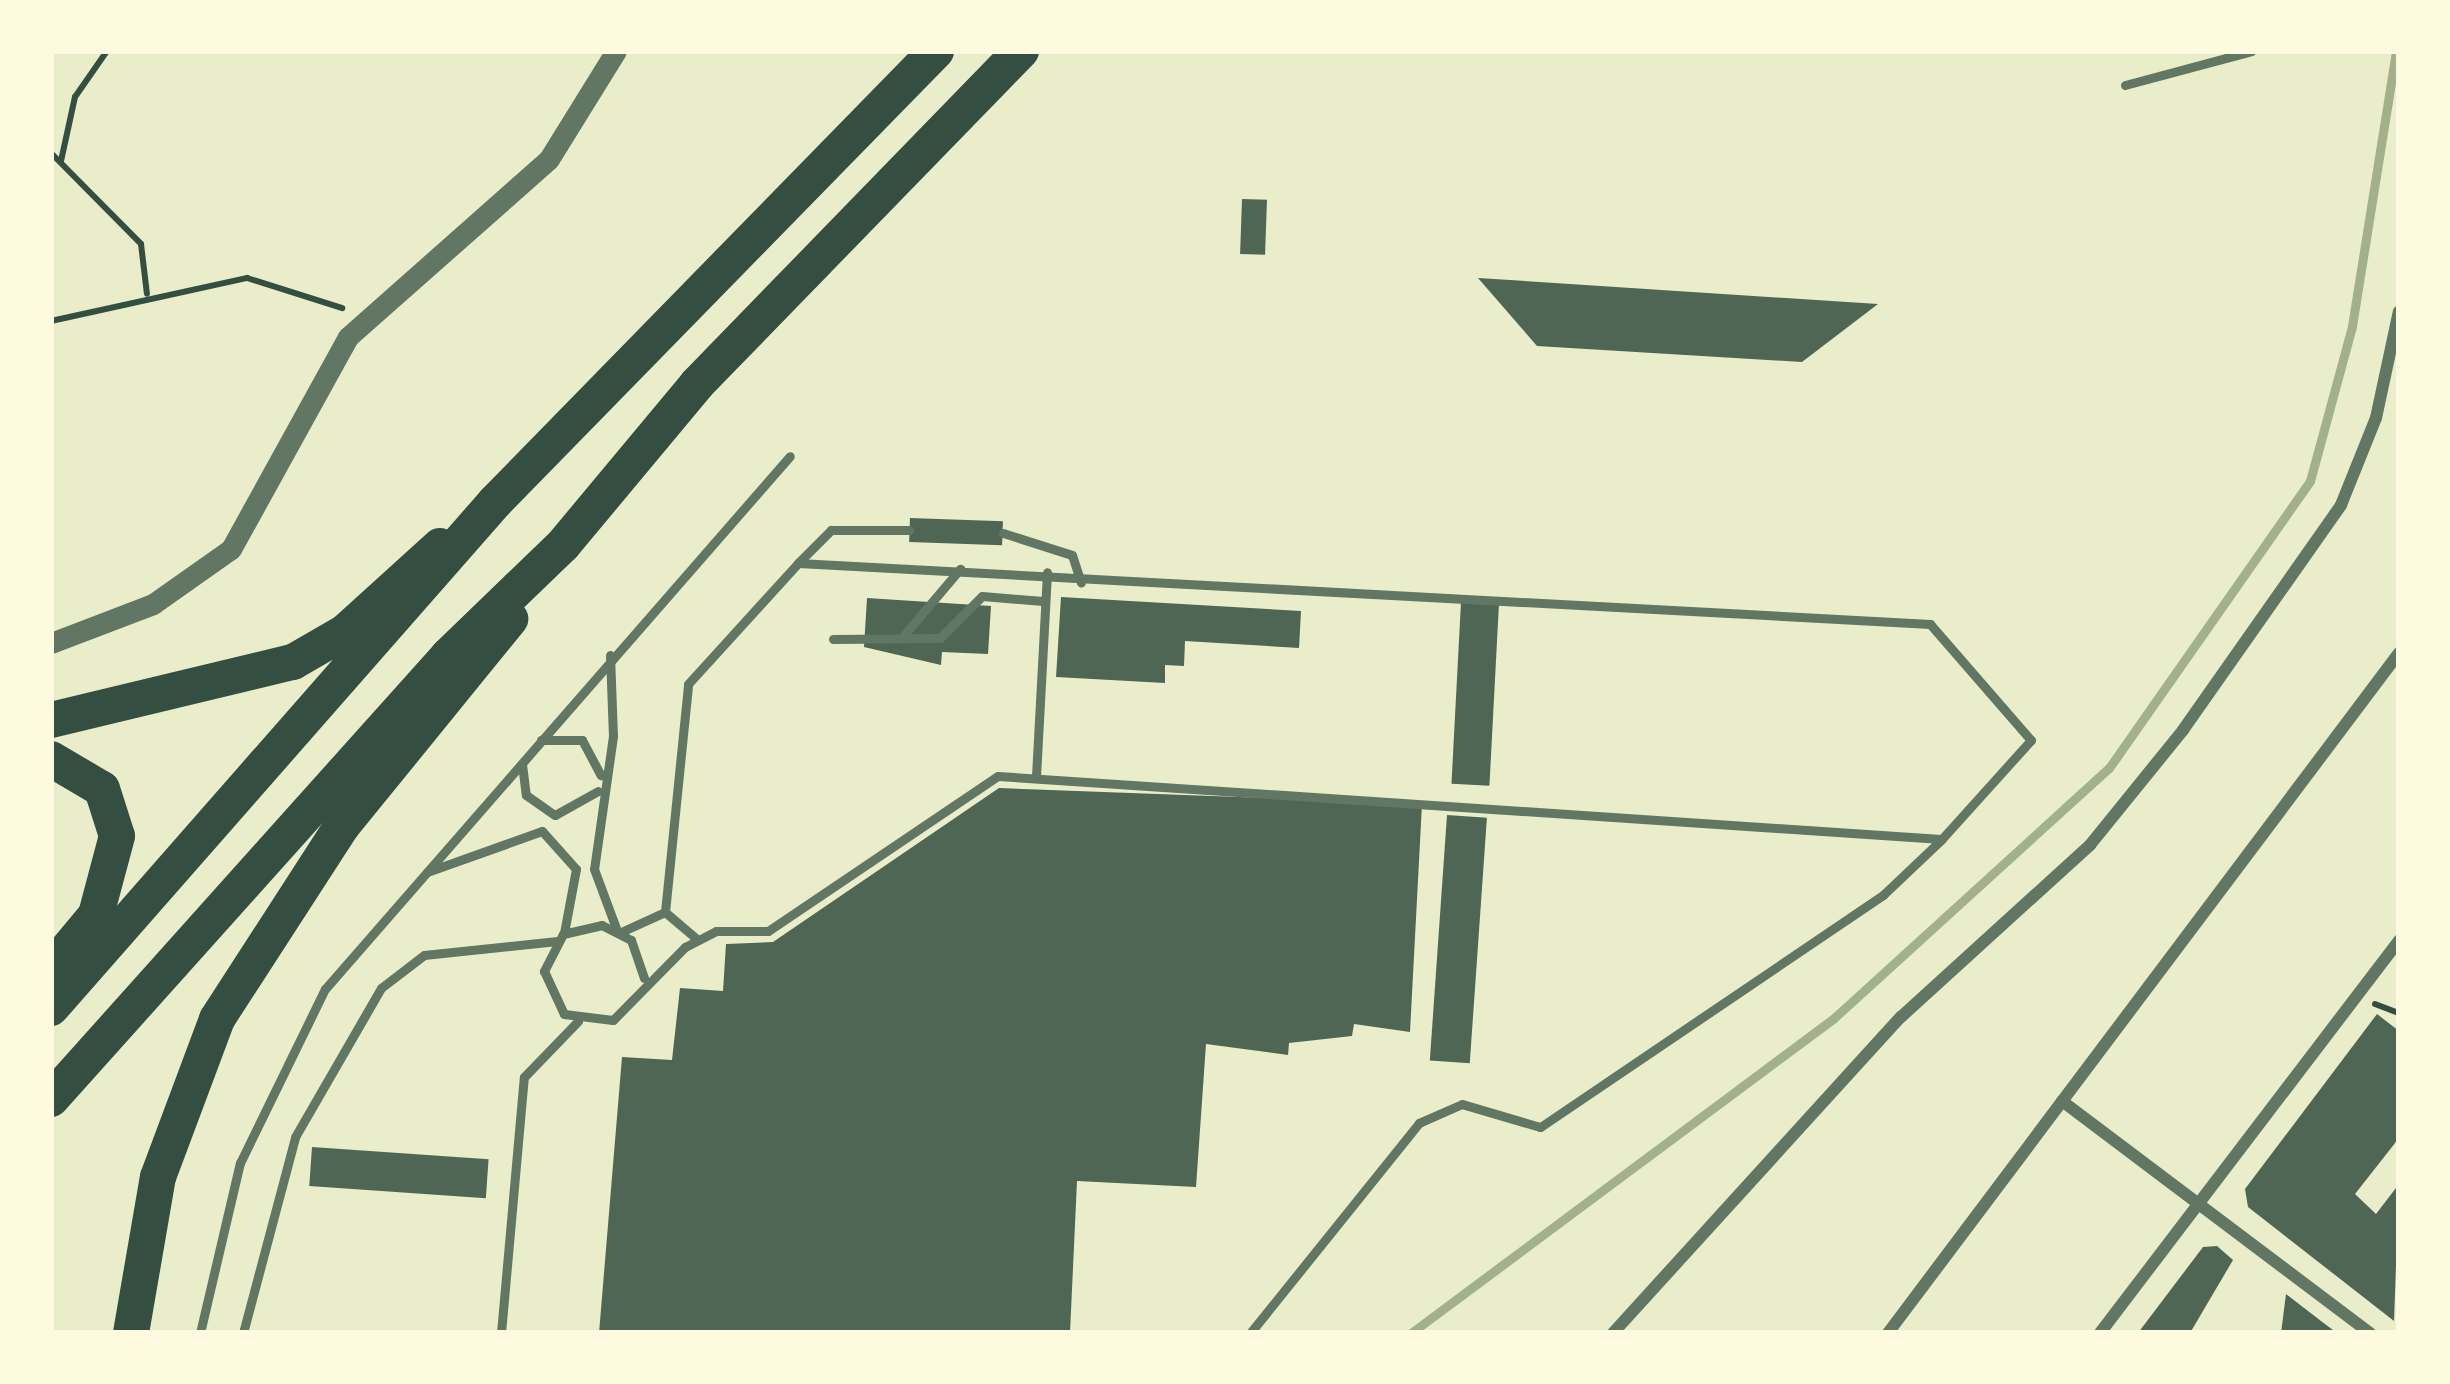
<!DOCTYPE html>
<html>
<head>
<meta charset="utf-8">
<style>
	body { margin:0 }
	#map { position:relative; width:2450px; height:1384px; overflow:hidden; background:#e9edc9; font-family:Barlow,sans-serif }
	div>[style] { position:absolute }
	.stream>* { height:9px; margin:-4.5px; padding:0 4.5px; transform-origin:4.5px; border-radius:4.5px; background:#a3b18a }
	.building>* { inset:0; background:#4f6655; transform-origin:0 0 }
	.path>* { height:6px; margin:-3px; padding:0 3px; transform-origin:3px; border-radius:3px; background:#344e41 }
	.service>* { height:9px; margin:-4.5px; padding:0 4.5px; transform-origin:4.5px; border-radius:4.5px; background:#617663 }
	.minor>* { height:12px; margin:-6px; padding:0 6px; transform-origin:6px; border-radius:6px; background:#617663 }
	.tertiary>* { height:21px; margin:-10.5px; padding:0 10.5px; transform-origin:10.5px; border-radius:10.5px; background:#617663 }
	.motorway>* { height:36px; margin:-18px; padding:0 18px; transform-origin:18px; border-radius:18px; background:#344e41 }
	span { translate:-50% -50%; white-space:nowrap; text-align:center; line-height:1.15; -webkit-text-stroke:9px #fefae0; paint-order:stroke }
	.frame { position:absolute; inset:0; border:54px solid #fefae0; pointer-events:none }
</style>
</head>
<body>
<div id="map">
	<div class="stream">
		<i style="left:1411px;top:1333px;width:527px;rotate:-36.67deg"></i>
		<i style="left:1834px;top:1018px;width:372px;rotate:-42.3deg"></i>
		<i style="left:2109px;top:768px;width:350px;rotate:-55deg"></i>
		<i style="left:2310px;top:481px;width:161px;rotate:-74.8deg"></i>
		<i style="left:2352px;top:326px;width:278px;rotate:-80.9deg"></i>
	</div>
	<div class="building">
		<i style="left:1242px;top:199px;width:25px;height:55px;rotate:2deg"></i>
		<i style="clip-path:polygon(1478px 278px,1878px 304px,1802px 362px,1537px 346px)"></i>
		<i style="left:910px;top:518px;width:93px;height:24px;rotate:2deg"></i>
		<i style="clip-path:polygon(1061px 597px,1301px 611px,1299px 648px,1185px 641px,1184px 666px,1165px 665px,1165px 683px,1056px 677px)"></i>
		<i style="clip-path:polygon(867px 598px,991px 606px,988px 654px,942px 652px,941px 665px,864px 647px)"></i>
		<i style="left:1461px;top:602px;width:38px;height:182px;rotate:3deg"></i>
		<i style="clip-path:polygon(999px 788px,1422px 804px,1410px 1032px,1354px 1024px,1352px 1036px,1289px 1043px,1288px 1055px,1206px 1044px,1196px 1187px,1077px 1181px,1070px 1333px,599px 1333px,622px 1057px,672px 1060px,680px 988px,723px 991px,726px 944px,773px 942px)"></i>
		<i style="left:1447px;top:815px;width:40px;height:246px;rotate:4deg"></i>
		<i style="clip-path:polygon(2377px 1014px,2399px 1031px,2399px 1138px,2355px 1194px,2376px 1214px,2399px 1184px,2394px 1321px,2248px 1207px,2245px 1189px)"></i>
		<i style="left:312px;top:1147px;width:177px;height:39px;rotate:4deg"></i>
		<i style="clip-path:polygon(2217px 1246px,2233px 1260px,2190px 1333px,2138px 1333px,2203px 1247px)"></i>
		<i style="clip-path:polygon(2286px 1294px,2321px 1321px,2337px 1333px,2281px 1333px)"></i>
	</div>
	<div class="path">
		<i style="left:51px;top:153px;width:128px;rotate:45.3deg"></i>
		<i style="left:141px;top:244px;width:50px;rotate:83.2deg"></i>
		<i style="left:61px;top:161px;width:66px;rotate:-77.7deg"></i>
		<i style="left:75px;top:97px;width:56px;rotate:-55.2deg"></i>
		<i style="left:51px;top:321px;width:201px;rotate:-12.4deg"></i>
		<i style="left:247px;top:278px;width:100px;rotate:17.5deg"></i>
		<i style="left:2375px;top:1004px;width:26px;rotate:21deg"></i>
	</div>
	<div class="service">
		<i style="left:2125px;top:85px;width:131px;rotate:-15deg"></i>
		<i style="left:1003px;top:533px;width:72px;rotate:17.7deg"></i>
		<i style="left:1072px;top:555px;width:29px;rotate:72deg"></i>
		<i style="left:798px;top:563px;width:47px;rotate:-45deg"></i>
		<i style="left:831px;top:530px;width:78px"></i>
		<i style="left:904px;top:635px;width:87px;rotate:-49.7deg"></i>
		<i style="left:833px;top:639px;width:107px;rotate:-0.5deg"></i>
		<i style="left:940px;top:638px;width:59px;rotate:-45deg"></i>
		<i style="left:982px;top:596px;width:61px;rotate:4.7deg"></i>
		<i style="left:610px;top:655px;width:81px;rotate:87.9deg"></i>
		<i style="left:613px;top:736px;width:134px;rotate:98.1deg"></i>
		<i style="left:594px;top:869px;width:63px;rotate:69.6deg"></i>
		<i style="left:541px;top:740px;width:41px"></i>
		<i style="left:582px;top:740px;width:40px;rotate:62deg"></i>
		<i style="left:522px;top:764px;width:31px;rotate:83deg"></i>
		<i style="left:526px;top:795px;width:35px;rotate:35deg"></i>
		<i style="left:555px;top:815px;width:49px;rotate:-29.2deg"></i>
		<i style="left:1036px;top:776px;width:204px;rotate:-86.9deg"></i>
		<i style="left:427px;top:872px;width:122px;rotate:-19.6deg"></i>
		<i style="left:542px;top:831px;width:51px;rotate:48.2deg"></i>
		<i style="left:576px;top:869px;width:65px;rotate:100.6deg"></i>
		<i style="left:665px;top:912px;width:43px;rotate:40.3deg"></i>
		<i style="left:621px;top:932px;width:48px;rotate:-24.4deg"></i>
		<i style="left:665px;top:912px;width:229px;rotate:-84.2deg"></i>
		<i style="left:688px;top:684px;width:164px;rotate:-47.7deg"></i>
		<i style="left:798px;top:563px;width:1134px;rotate:3.08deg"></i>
		<i style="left:1930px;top:624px;width:154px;rotate:49deg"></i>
		<i style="left:2031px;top:740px;width:133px;rotate:132deg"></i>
		<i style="left:1942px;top:839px;width:81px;rotate:136.5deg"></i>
		<i style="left:1883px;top:895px;width:414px;rotate:145.9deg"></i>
		<i style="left:1540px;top:1127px;width:81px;rotate:-163.6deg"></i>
		<i style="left:1462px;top:1104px;width:47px;rotate:156.2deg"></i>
		<i style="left:1419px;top:1123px;width:270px;rotate:128.8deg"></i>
		<i style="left:644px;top:978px;width:40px;rotate:-108.9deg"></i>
		<i style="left:631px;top:940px;width:33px;rotate:-153deg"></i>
		<i style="left:602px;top:925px;width:40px;rotate:167deg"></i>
		<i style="left:563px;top:934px;width:42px;rotate:117.2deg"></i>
		<i style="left:544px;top:971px;width:47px;rotate:65.1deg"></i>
		<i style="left:564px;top:1014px;width:49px;rotate:7deg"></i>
		<i style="left:613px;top:1020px;width:103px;rotate:-45.4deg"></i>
		<i style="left:685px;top:947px;width:35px;rotate:-27deg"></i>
		<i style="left:716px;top:931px;width:52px"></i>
		<i style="left:768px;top:931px;width:277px;rotate:-34deg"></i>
		<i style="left:998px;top:776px;width:945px;rotate:3.82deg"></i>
		<i style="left:200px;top:1333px;width:175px;rotate:-76.8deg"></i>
		<i style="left:240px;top:1163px;width:194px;rotate:-64deg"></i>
		<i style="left:325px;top:989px;width:707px;rotate:-48.9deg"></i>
		<i style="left:243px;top:1333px;width:203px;rotate:-75.1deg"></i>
		<i style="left:295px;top:1137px;width:172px;rotate:-60deg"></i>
		<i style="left:381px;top:988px;width:54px;rotate:-37.5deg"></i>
		<i style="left:424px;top:955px;width:134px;rotate:-6deg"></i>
		<i style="left:501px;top:1333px;width:257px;rotate:-84.9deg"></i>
		<i style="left:524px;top:1077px;width:78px;rotate:-46deg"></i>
	</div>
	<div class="minor">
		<i style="left:2062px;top:1101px;width:386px;rotate:37deg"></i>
		<i style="left:1613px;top:1333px;width:428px;rotate:-47.7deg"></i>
		<i style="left:1901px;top:1017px;width:256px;rotate:-42.3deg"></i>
		<i style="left:2090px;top:845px;width:148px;rotate:-51deg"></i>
		<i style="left:2183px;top:730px;width:275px;rotate:-54.9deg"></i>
		<i style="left:2341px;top:505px;width:94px;rotate:-68.1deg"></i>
		<i style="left:2376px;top:418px;width:109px;rotate:-77.9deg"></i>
		<i style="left:1888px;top:1333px;width:851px;rotate:-53.08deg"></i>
		<i style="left:2100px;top:1333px;width:494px;rotate:-52.7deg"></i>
	</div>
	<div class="tertiary">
		<i style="left:51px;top:643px;width:109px;rotate:-20.9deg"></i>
		<i style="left:153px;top:604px;width:95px;rotate:-35.2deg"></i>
		<i style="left:231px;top:549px;width:242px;rotate:-61.1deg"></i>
		<i style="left:348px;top:337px;width:268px;rotate:-41.5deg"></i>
		<i style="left:549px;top:159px;width:127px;rotate:-58.2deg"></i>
	</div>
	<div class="motorway">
		<i style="left:51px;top:720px;width:249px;rotate:-13.5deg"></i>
		<i style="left:293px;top:662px;width:60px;rotate:-30deg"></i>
		<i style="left:345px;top:632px;width:128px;rotate:-42.2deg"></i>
		<i style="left:51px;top:759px;width:59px;rotate:30.5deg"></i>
		<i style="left:102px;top:789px;width:49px;rotate:72.3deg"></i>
		<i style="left:117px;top:836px;width:82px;rotate:104.9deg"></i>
		<i style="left:96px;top:915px;width:70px;rotate:129.8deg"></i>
		<i style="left:51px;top:1008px;width:673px;rotate:-48.73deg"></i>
		<i style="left:495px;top:502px;width:631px;rotate:-45.64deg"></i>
		<i style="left:51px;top:1099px;width:595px;rotate:-48.13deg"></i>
		<i style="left:448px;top:656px;width:160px;rotate:-44deg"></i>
		<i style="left:563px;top:545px;width:209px;rotate:-50.2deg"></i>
		<i style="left:697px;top:384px;width:465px;rotate:-45.8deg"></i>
		<i style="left:131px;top:1333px;width:158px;rotate:-80.2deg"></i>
		<i style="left:158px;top:1177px;width:169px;rotate:-69.5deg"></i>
		<i style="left:217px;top:1019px;width:230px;rotate:-57.1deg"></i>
		<i style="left:342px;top:826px;width:267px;rotate:-50.9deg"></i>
	</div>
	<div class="frame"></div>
</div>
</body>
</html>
